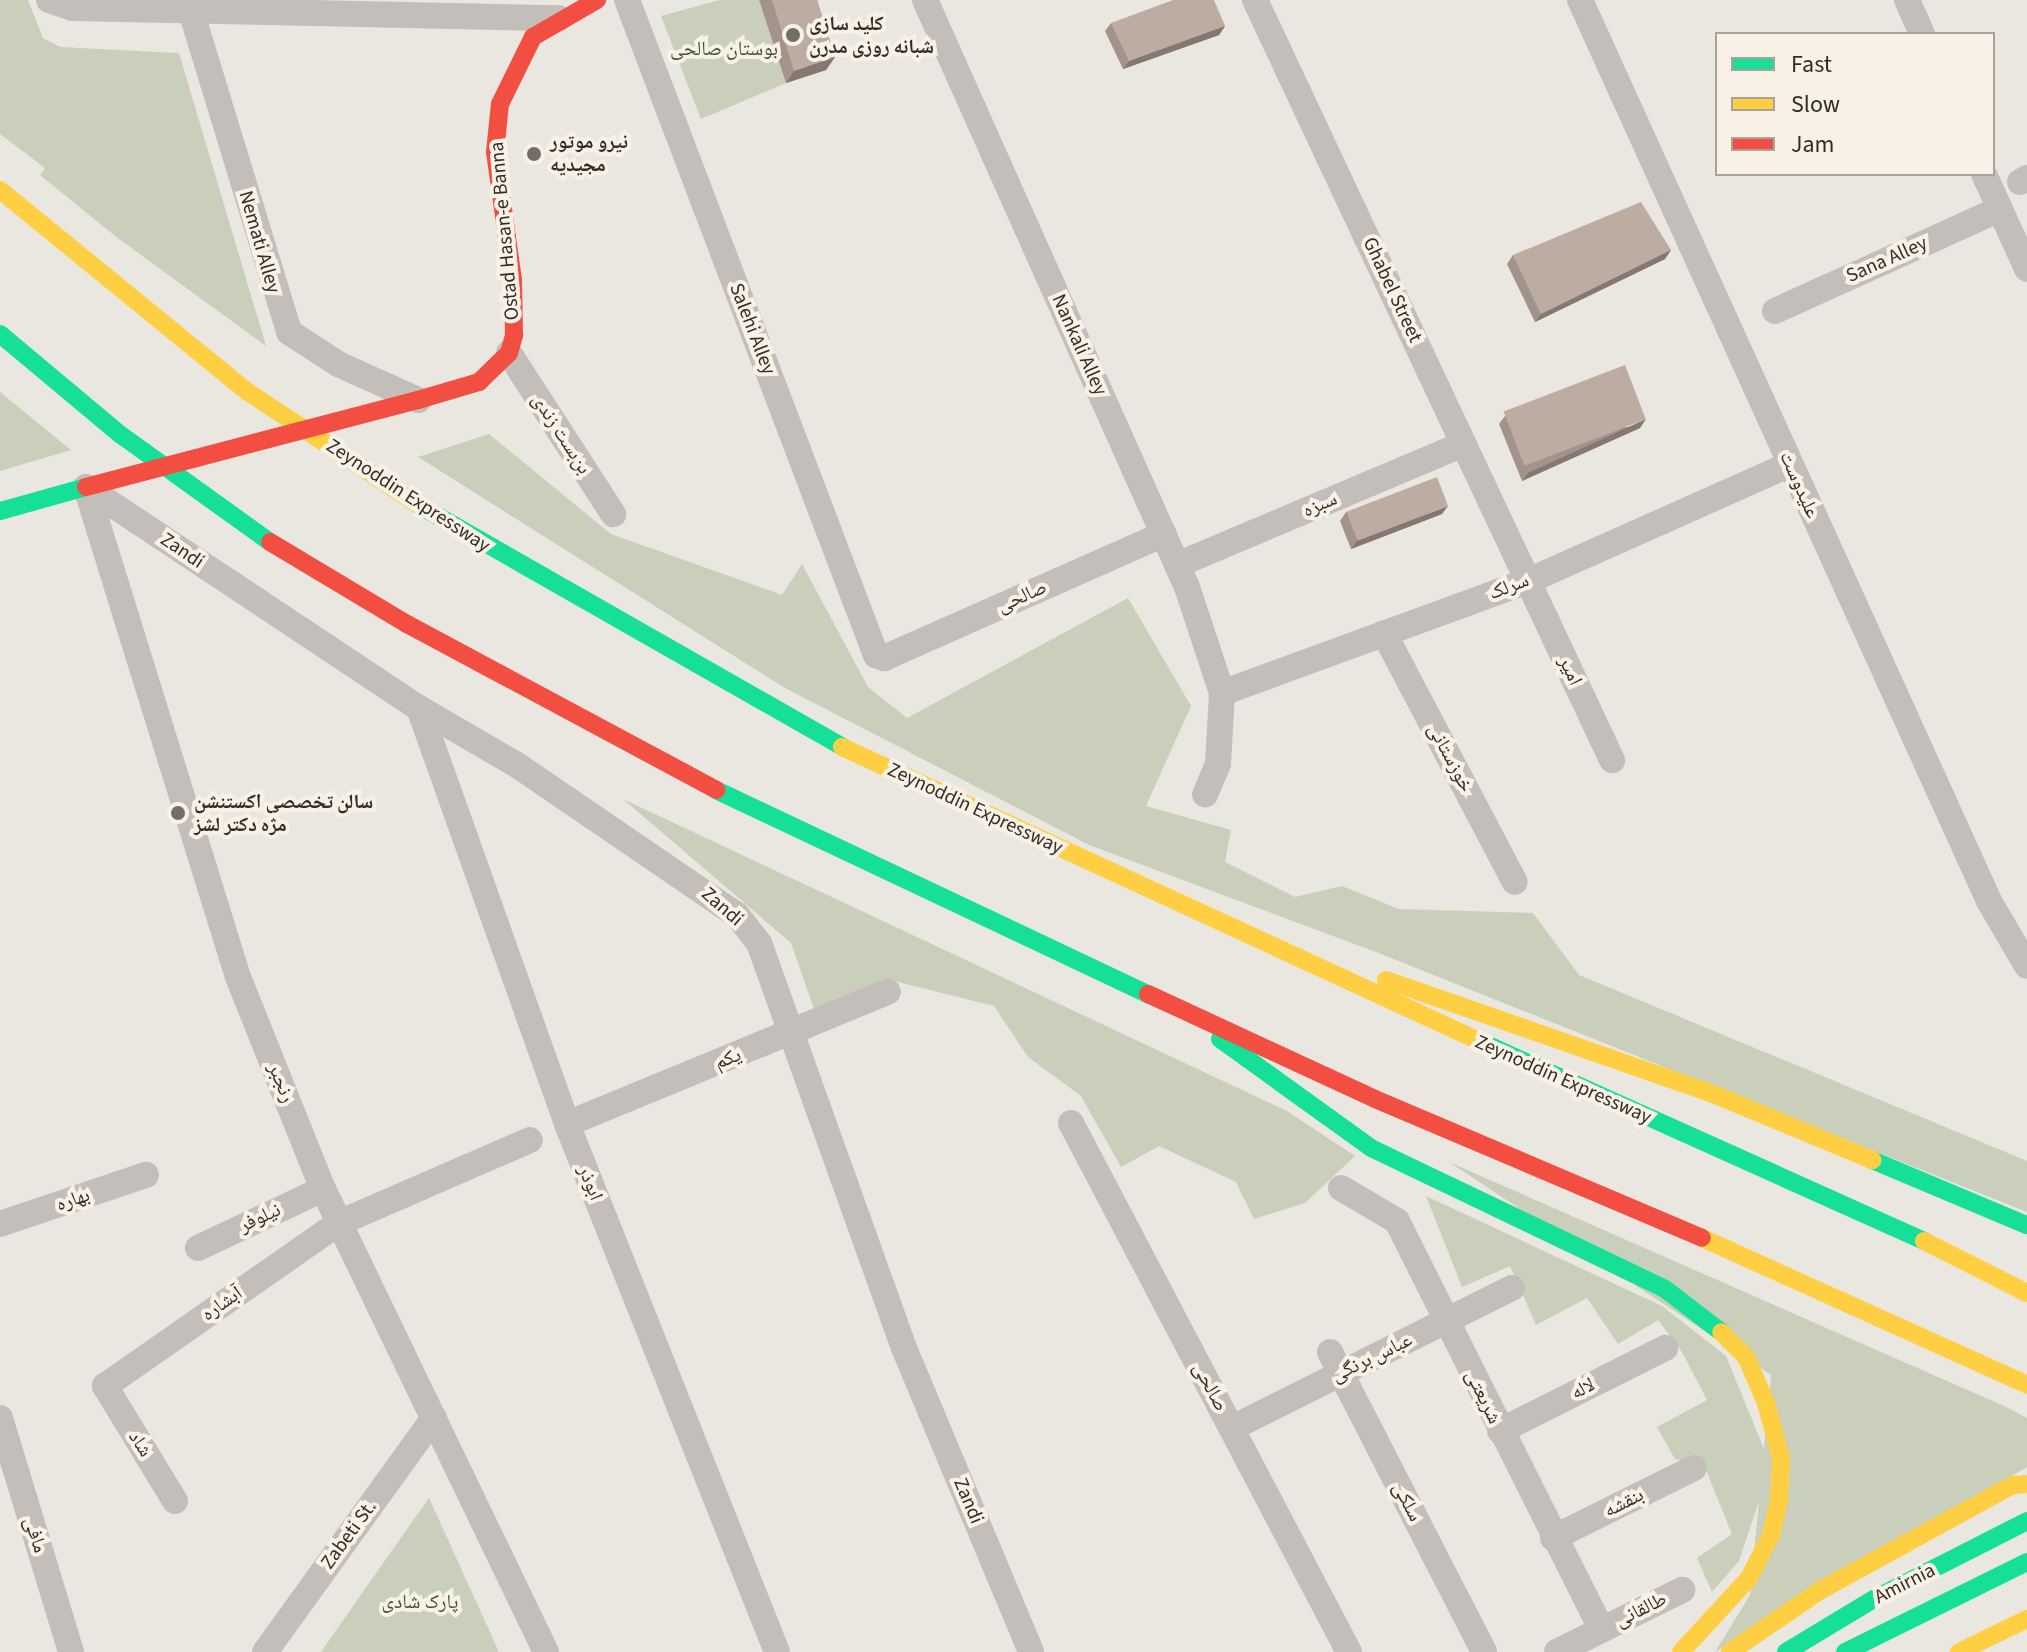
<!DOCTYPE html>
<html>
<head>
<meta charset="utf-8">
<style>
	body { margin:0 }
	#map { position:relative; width:2027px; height:1652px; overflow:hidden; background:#eae6e0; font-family:"Source Sans 3","Noto Naskh Arabic",sans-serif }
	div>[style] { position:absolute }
	.green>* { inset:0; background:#cacfbb }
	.street>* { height:26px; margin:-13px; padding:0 13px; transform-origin:13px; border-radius:13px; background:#c3beb9 }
	.fast>* { height:18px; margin:-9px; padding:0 9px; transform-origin:9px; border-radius:9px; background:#16e098 }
	.slow>* { height:18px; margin:-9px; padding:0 9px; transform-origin:9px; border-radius:9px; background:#ffcf43 }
	.jam>* { height:18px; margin:-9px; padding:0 9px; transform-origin:9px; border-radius:9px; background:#f24e42 }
	.jam-bridge>* { height:18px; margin:-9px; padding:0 9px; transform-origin:9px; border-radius:9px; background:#f24e42 }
	.wall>* { inset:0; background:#a2948b }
	.shaded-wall>* { inset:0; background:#847871 }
	.building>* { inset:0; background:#bcaca2; transform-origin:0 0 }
	.dots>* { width:22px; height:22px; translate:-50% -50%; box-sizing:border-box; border:4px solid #f7f1e6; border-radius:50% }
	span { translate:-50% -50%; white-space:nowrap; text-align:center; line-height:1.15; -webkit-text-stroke:8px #f7f1e6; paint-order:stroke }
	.poi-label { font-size:20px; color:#332c27; font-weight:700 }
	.left { translate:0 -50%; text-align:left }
	.park-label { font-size:20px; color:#41502d }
	.street-label { font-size:20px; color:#332c27 }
	.legend { position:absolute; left:1715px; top:32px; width:280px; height:144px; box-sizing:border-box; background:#f7f1e6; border:2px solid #a9a29a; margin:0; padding:10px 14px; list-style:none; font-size:24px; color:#332c27 }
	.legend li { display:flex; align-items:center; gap:16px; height:40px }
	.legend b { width:40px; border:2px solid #a9a29a }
</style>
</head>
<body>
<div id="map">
	<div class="green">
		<i style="clip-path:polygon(0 0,28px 0,43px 38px,60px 47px,179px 53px,266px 346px,115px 236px,40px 175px,45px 168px,0 134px)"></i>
		<i style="clip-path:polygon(720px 0,759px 0,786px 83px,701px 119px,661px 16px)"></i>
		<i style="clip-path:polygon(0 392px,71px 450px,0 471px)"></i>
		<i style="clip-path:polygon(489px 434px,611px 534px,782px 595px,802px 564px,868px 687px,907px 718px,1128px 598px,1191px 706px,1146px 806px,1231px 830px,1225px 862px,1295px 897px,1342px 886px,1399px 909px,1533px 913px,1579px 975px,2027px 1161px,2027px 1212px,1376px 952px,1089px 845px,785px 688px,418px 457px)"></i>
		<i style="clip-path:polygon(623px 799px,1287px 1111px,1355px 1156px,1305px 1203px,1254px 1219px,1236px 1182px,1159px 1146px,1121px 1167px,1081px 1096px,1028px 1057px,994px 1006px,890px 980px,816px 1015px,791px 943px)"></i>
		<i style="clip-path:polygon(1449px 1162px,2004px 1406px,2027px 1418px,2027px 1467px,1715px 1652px,1750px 1595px,1771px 1375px)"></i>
		<i style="clip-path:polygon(1426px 1196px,1662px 1306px,1726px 1356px,1764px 1449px,1762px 1492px,1739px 1561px,1712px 1592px,1697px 1558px,1732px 1534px,1704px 1465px,1675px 1459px,1657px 1427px,1707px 1400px,1682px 1352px,1658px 1320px,1618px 1344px,1587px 1298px,1536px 1325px,1510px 1266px,1462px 1287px)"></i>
		<i style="clip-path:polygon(429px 1498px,499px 1652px,321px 1652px,367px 1586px)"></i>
	</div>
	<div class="street">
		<i style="left:49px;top:0;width:24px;rotate:19deg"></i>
		<i style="left:72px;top:8px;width:487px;rotate:1.2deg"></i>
		<i style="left:627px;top:0;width:701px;rotate:69.19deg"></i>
		<i style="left:876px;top:655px;width:9px;rotate:21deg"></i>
		<i style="left:884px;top:658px;width:306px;rotate:-23.9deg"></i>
		<i style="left:925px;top:0;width:643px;rotate:65.95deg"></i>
		<i style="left:1187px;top:587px;width:112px;rotate:71.7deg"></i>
		<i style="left:1222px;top:693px;width:71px;rotate:93.2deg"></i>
		<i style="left:1218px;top:764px;width:33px;rotate:113deg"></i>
		<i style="left:1255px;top:0;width:840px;rotate:64.84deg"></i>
		<i style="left:1580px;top:0;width:989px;rotate:65.58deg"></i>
		<i style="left:1989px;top:901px;width:75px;rotate:59.7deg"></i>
		<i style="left:1907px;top:0;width:37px;rotate:66deg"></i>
		<i style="left:191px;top:11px;width:336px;rotate:73deg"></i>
		<i style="left:289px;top:332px;width:59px;rotate:33.1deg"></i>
		<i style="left:338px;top:364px;width:88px;rotate:24.2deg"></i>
		<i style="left:1984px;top:174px;width:104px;rotate:65.6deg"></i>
		<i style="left:2020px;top:182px;width:8px;rotate:-30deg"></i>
		<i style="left:1775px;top:311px;width:247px;rotate:-24.4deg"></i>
		<i style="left:509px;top:353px;width:192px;rotate:57.1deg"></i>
		<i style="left:86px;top:487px;width:400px;rotate:33.6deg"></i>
		<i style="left:419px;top:708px;width:113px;rotate:30.2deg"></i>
		<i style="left:517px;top:765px;width:266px;rotate:34.3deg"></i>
		<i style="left:737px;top:915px;width:36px;rotate:52deg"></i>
		<i style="left:759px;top:943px;width:430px;rotate:70.3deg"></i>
		<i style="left:904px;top:1348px;width:329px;rotate:67.3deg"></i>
		<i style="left:86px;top:487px;width:513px;rotate:72.77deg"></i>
		<i style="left:238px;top:977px;width:228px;rotate:68.2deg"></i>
		<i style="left:323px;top:1189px;width:514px;rotate:64.28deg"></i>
		<i style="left:1177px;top:565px;width:311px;rotate:-22.9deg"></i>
		<i style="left:1384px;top:633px;width:281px;rotate:62.3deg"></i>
		<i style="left:1222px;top:693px;width:326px;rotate:-20.1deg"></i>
		<i style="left:1528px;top:581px;width:286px;rotate:-24deg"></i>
		<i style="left:419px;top:708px;width:442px;rotate:70.4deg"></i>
		<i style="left:567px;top:1124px;width:568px;rotate:68.31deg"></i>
		<i style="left:1071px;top:1123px;width:598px;rotate:62.28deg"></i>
		<i style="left:567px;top:1124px;width:347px;rotate:-22.4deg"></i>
		<i style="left:1341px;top:1188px;width:65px;rotate:30.5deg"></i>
		<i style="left:1397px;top:1221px;width:457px;rotate:63.4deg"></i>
		<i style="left:0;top:1224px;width:154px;rotate:-18.6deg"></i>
		<i style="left:198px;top:1248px;width:138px;rotate:-25.3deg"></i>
		<i style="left:1330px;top:1352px;width:337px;rotate:62.8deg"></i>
		<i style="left:0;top:1418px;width:245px;rotate:73.1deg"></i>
		<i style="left:1232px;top:1428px;width:313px;rotate:-26.6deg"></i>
		<i style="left:1500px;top:1431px;width:185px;rotate:-26.7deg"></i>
		<i style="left:175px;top:1501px;width:135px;rotate:-121.3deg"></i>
		<i style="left:105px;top:1386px;width:285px;rotate:-34.9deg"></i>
		<i style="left:339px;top:1223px;width:208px;rotate:-23.5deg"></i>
		<i style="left:1553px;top:1538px;width:157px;rotate:-26.4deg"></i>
		<i style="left:265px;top:1652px;width:289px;rotate:-54.2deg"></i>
		<i style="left:1557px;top:1652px;width:140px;rotate:-26.4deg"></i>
	</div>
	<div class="fast">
		<i style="left:0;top:334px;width:158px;rotate:39.9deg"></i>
		<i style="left:121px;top:435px;width:183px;rotate:35.7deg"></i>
		<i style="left:422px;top:507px;width:484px;rotate:29.7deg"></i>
		<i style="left:0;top:511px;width:89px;rotate:-15.6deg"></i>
		<i style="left:716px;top:790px;width:478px;rotate:25.3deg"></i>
		<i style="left:1220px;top:1039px;width:186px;rotate:35.8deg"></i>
		<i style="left:1371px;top:1148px;width:326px;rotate:25.6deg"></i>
		<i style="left:1665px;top:1289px;width:71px;rotate:37.5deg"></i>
		<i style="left:1477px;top:1040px;width:490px;rotate:24.2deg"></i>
		<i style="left:1872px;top:1160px;width:168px;rotate:22.8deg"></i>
		<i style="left:1786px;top:1652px;width:103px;rotate:-31.1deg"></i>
		<i style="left:1874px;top:1599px;width:172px;rotate:-27deg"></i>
		<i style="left:1845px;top:1652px;width:203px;rotate:-26.3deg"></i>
	</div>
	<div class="slow">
		<i style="left:0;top:190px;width:320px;rotate:39.2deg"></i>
		<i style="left:248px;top:392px;width:209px;rotate:33.5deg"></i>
		<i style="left:842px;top:747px;width:699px;rotate:24.77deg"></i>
		<i style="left:1386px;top:980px;width:341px;rotate:19.2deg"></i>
		<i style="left:1708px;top:1092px;width:178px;rotate:22.5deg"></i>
		<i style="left:1702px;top:1238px;width:357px;rotate:24.3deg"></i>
		<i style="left:1924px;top:1241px;width:115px;rotate:26.8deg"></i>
		<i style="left:1681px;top:1652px;width:100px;rotate:-47.4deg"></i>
		<i style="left:1749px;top:1578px;width:48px;rotate:-62.9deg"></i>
		<i style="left:1771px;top:1535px;width:37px;rotate:-77deg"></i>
		<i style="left:1779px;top:1499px;width:41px;rotate:-87.2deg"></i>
		<i style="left:1781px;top:1458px;width:57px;rotate:-105.3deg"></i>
		<i style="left:1766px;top:1403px;width:50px;rotate:-113.5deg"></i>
		<i style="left:1746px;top:1357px;width:35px;rotate:-135deg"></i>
		<i style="left:1730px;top:1652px;width:110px;rotate:-34.3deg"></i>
		<i style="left:1821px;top:1590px;width:219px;rotate:-28.7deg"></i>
		<i style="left:2013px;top:1485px;width:14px;rotate:-4deg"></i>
		<i style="left:1959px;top:1652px;width:76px;rotate:-25.9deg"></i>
	</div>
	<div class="jam">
		<i style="left:418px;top:400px;width:64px;rotate:-16.4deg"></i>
		<i style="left:479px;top:382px;width:42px;rotate:-44deg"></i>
		<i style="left:509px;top:353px;width:19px;rotate:-74deg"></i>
		<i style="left:514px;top:335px;width:55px;rotate:-91deg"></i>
		<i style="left:513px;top:280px;width:129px;rotate:-98deg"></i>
		<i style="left:495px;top:152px;width:48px;rotate:-84.1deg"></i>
		<i style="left:500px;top:104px;width:75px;rotate:-63.8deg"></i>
		<i style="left:533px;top:37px;width:74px;rotate:-30deg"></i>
		<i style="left:270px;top:542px;width:160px;rotate:30.9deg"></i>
		<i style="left:407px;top:624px;width:351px;rotate:28.2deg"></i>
		<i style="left:1148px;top:994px;width:250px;rotate:24.8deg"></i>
		<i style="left:1375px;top:1099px;width:355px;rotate:23deg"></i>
	</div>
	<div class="jam-bridge">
		<i style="left:86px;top:487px;width:343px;rotate:-14.7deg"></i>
	</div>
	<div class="wall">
		<i style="clip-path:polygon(759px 0,817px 0,835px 57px,826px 70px,786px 83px)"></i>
		<i style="clip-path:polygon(1111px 23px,1225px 26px,1219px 35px,1123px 69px,1105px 31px)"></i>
		<i style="clip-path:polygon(1671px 250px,1665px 259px,1535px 322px,1507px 264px,1513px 255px)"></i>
		<i style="clip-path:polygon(1505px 416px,1640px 428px,1522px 481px,1499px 424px)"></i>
		<i style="clip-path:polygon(1346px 512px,1442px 514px,1351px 549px,1340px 521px)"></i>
	</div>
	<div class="shaded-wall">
		<i style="clip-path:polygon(1225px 26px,1219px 35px,1123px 69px,1129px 61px)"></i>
		<i style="clip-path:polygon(835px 57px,826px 70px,786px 83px,794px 71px)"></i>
		<i style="clip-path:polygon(1671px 250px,1665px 259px,1535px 322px,1541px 314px)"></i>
		<i style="clip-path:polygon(1646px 419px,1640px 428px,1522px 481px,1528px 473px)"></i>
		<i style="clip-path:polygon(1448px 506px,1442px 514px,1351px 549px,1357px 541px)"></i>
	</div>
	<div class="building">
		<i style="clip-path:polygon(772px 0,817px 0,835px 57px,794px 71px)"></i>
		<i style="clip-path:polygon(1173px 0,1214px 0,1225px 26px,1129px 61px,1111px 23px)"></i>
		<i style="clip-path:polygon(1641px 202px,1671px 250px,1541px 314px,1513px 255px)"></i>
		<i style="left:1625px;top:365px;width:58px;height:130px;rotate:69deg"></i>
		<i style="left:1437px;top:477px;width:31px;height:97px;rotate:69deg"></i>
	</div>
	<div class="dots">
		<i style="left:793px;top:35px;background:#736d68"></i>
		<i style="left:534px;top:154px;background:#736d68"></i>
		<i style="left:178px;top:813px;background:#736d68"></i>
	</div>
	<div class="poi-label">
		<span class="left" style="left:809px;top:36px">کلید سازی<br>شبانه روزی مدرن</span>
		<span class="left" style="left:550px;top:154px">نیرو موتور<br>مجیدیه</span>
		<span class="left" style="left:194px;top:814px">سالن تخصصی اکستنشن<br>مژه دکتر لشز</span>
	</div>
	<div class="park-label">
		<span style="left:724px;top:49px">بوستان صالحی</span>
		<span style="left:420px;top:1602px">پارک شادی</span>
	</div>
	<div class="street-label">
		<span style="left:505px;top:231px;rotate:-95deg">Ostad Hasan-e Banna</span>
		<span style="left:259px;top:242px;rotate:74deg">Nemati Alley</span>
		<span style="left:1887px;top:260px;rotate:-24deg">Sana Alley</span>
		<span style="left:1392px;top:290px;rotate:65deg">Ghabel Street</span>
		<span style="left:752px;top:329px;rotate:69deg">Salehi Alley</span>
		<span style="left:1079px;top:345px;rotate:66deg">Nankali Alley</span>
		<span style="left:561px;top:434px;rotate:57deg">بن‌بست زندی</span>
		<span style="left:1799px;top:485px;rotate:66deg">علیدوست</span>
		<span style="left:408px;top:496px;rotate:33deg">Zeynoddin Expressway</span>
		<span style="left:1320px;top:505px;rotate:-23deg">سبزه</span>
		<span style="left:182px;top:551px;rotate:34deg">Zandi</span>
		<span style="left:1509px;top:587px;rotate:-21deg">سرلک</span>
		<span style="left:1022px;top:597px;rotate:-24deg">صالحی</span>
		<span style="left:1570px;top:671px;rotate:65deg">امیر</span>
		<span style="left:1450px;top:758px;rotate:62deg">خوزستانی</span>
		<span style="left:975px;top:809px;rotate:25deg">Zeynoddin Expressway</span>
		<span style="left:722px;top:907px;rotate:41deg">Zandi</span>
		<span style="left:728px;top:1059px;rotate:-22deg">یکم</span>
		<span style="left:1563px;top:1080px;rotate:24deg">Zeynoddin Expressway</span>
		<span style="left:281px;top:1083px;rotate:68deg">رنجبر</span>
		<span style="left:590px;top:1183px;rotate:68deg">ابوذر</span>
		<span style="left:73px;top:1200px;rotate:-19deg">بهاره</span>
		<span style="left:260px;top:1218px;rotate:-25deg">نیلوفر</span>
		<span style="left:222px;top:1304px;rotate:-35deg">آبشاره</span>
		<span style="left:1372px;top:1358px;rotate:-26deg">عباس برنگی</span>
		<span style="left:1210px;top:1387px;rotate:62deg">صالحی</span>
		<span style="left:1583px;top:1389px;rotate:-27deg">لاله</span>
		<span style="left:1483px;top:1397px;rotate:64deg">شریعتی</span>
		<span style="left:140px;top:1444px;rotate:58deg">شاد</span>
		<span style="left:968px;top:1501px;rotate:67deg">Zandi</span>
		<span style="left:1407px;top:1502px;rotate:63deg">سلکی</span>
		<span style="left:1624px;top:1503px;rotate:-27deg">بنقشه</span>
		<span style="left:35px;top:1535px;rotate:73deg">مافی</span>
		<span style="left:349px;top:1535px;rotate:-54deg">Zabeti St.</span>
		<span style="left:1905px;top:1584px;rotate:-27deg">Amirnia</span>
		<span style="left:1641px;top:1610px;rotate:-26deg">طالقانی</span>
	</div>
	<ul class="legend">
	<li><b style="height:10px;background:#16e098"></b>Fast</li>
	<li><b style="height:10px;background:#ffcf43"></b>Slow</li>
	<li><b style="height:10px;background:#f24e42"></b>Jam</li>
	</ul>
</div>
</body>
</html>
